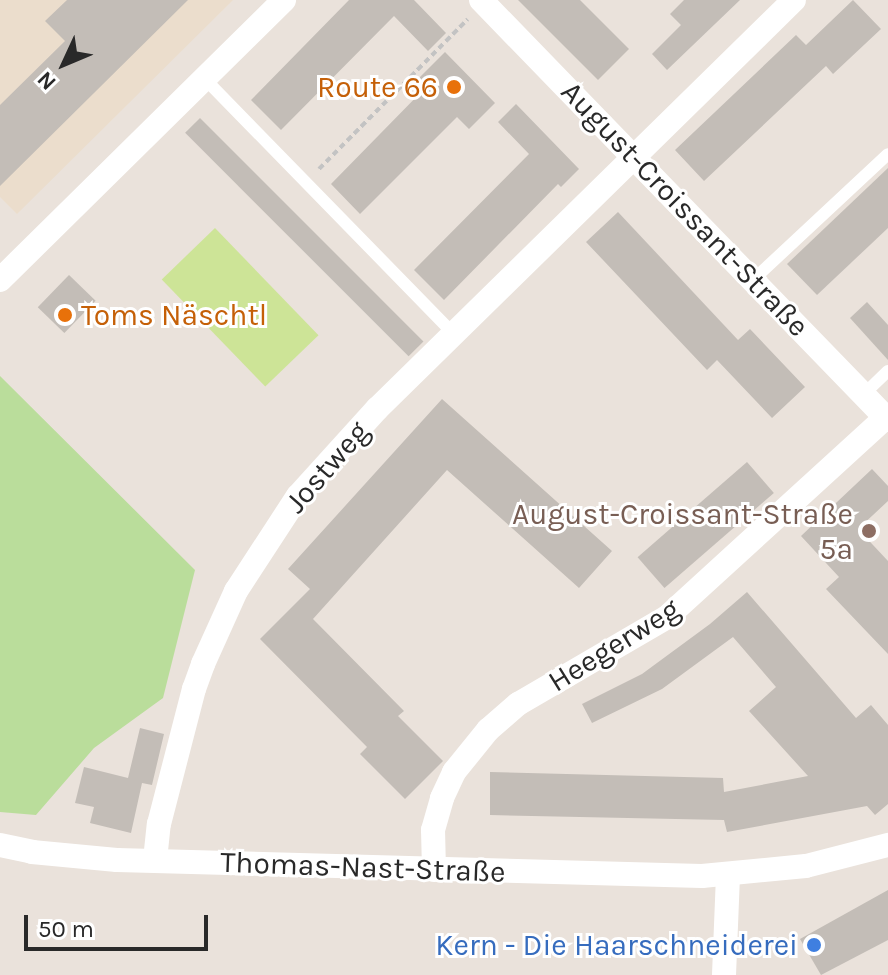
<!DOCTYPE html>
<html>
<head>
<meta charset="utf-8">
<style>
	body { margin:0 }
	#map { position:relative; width:888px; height:975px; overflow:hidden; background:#eae2db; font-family:Karla,sans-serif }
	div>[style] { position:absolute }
	.education>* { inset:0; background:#ebddcc }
	.green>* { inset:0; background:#badd9b }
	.pitch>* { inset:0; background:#cde497; transform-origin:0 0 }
	.building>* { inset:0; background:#c3bdb7; transform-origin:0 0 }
	.path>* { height:4px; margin-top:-2px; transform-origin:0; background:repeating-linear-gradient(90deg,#c3c3c3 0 6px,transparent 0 10px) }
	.lane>* { height:12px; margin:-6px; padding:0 6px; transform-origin:6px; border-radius:6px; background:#fff }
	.street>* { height:24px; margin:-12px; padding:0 12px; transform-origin:12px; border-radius:12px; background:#fff }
	.dots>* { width:22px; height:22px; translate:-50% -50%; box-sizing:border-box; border:4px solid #fff; border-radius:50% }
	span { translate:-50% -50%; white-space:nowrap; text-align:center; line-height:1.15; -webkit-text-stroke:6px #fff; paint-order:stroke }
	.food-label { font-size:30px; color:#c56008 }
	.right { translate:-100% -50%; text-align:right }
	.left { translate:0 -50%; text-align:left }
	.street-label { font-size:30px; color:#292929 }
	.education-label { font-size:30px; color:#785e54 }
	.shop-label { font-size:30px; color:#366cbe }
	.north { position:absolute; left:24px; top:24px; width:80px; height:80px; -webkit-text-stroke:6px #fff; paint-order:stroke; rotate:226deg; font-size:22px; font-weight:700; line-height:32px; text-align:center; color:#292929 }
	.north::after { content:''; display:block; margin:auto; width:28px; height:36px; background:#292929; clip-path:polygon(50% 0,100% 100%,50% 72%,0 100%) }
	.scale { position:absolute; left:24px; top:915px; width:184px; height:36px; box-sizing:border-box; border:4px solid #292929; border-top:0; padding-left:10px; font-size:24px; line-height:28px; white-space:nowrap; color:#292929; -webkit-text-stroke:6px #fff; paint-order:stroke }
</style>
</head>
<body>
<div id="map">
	<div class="education">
		<i style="clip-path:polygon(0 0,233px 0,17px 214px,0 197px)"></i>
	</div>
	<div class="green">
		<i style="clip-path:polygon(0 376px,195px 570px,163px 698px,94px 748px,36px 815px,0 812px)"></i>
	</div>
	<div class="pitch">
		<i style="left:215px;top:228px;width:149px;height:74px;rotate:46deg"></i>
	</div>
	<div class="building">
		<i style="clip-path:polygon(67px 0,188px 0,0 186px,0 105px,65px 41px,45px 21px)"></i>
		<i style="clip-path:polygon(349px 0,414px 0,446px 33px,428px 51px,394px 16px,281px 130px,251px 100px)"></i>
		<i style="clip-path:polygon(518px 0,580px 0,629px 49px,598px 80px)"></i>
		<i style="clip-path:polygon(684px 0,740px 0,667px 70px,652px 54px,681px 25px,670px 14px)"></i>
		<i style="clip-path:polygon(853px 0,881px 29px,833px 74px,826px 66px,704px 181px,675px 150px,796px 35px,806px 45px)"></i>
		<i style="clip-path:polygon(445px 52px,495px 103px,469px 129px,457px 117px,360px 214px,331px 184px,427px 86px,419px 78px)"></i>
		<i style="clip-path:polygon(516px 104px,579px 169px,561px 187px,558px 184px,444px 300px,414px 270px,529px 154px,498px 122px)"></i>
		<i style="left:200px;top:118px;width:316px;height:21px;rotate:45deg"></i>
		<i style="clip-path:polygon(888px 168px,888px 228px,817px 295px,787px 264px)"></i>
		<i style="clip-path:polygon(618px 212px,738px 340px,750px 329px,805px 387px,772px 418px,717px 360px,707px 370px,586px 242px)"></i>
		<i style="left:69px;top:275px;width:37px;height:45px;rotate:44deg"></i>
		<i style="clip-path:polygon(867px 302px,888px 325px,888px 360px,850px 318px)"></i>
		<i style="clip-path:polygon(442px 399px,612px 551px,579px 588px,447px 470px,313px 619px,404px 711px,398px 716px,443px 761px,405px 799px,360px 754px,367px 747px,260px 639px,310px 589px,288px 569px)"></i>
		<i style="left:747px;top:462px;width:41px;height:145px;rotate:49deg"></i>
		<i style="clip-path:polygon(872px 469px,888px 486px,888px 501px,858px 529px,888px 561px,888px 654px,826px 589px,839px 577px,801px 536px)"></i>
		<i style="clip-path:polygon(747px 592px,856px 718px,871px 705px,888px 725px,888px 804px,875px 815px,867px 806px,727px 832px,724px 820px,490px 815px,490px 772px,723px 778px,724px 792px,808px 776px,749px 711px,776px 687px,733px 637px,662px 689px,592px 723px,582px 704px,642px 674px,710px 624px)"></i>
		<i style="clip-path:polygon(140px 728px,164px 734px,152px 785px,142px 783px,131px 833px,90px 823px,94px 807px,75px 803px,84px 767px,128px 778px)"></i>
		<i style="clip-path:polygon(888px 890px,888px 940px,821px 975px,800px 939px)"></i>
	</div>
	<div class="path">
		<i style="left:319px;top:169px;width:211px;rotate:-45.2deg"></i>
	</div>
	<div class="lane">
		<i style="left:204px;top:78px;width:358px;rotate:45.7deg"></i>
		<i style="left:754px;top:279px;width:183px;rotate:-43deg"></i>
		<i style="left:864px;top:394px;width:33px;rotate:-44deg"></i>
	</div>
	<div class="street">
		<i style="left:481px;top:0;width:585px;rotate:45.9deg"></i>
		<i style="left:0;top:280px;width:399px;rotate:-44.6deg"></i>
		<i style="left:0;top:845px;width:33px;rotate:12deg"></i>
		<i style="left:32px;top:852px;width:85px;rotate:5.4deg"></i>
		<i style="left:117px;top:860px;width:585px;rotate:1.57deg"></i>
		<i style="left:702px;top:876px;width:104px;rotate:-5.5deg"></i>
		<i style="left:806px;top:866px;width:85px;rotate:-14.4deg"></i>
		<i style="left:155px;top:860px;width:36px;rotate:-84deg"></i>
		<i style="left:159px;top:824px;width:139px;rotate:-75.5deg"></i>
		<i style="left:194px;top:689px;width:27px;rotate:-70deg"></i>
		<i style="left:203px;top:664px;width:80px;rotate:-65.7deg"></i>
		<i style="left:236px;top:591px;width:113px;rotate:-56.9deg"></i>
		<i style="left:298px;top:496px;width:118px;rotate:-47.8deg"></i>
		<i style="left:377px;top:409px;width:584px;rotate:-44.45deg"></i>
		<i style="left:434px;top:870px;width:40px;rotate:-91.4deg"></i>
		<i style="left:433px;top:830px;width:33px;rotate:-74deg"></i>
		<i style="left:442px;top:798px;width:29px;rotate:-65deg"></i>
		<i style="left:454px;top:772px;width:54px;rotate:-51deg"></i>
		<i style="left:488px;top:730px;width:40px;rotate:-41deg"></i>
		<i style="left:518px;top:704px;width:171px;rotate:-30.2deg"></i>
		<i style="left:666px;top:618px;width:298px;rotate:-42.4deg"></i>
		<i style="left:724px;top:975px;width:99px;rotate:-87.7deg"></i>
	</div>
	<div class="dots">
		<i style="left:454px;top:87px;background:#e8710a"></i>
		<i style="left:65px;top:315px;background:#e8710a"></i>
		<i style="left:869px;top:531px;background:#8d6e63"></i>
		<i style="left:814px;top:945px;background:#3f7fe0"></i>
	</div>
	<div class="food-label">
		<span class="right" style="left:438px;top:87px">Route 66</span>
		<span class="left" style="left:81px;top:315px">Toms Näschtl</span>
	</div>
	<div class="street-label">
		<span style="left:685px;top:209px;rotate:46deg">August-Croissant-Straße</span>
		<span style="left:327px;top:467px;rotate:-49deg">Jostweg</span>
		<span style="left:614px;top:645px;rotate:-32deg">Heegerweg</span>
		<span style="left:363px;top:867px;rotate:2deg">Thomas-Nast-Straße</span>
	</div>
	<div class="education-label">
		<span class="right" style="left:853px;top:531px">August-Croissant-Straße<br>5a</span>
	</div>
	<div class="shop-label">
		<span class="right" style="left:798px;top:945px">Kern - Die Haarschneiderei</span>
	</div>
	<div class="north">N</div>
	<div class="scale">50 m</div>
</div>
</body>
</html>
